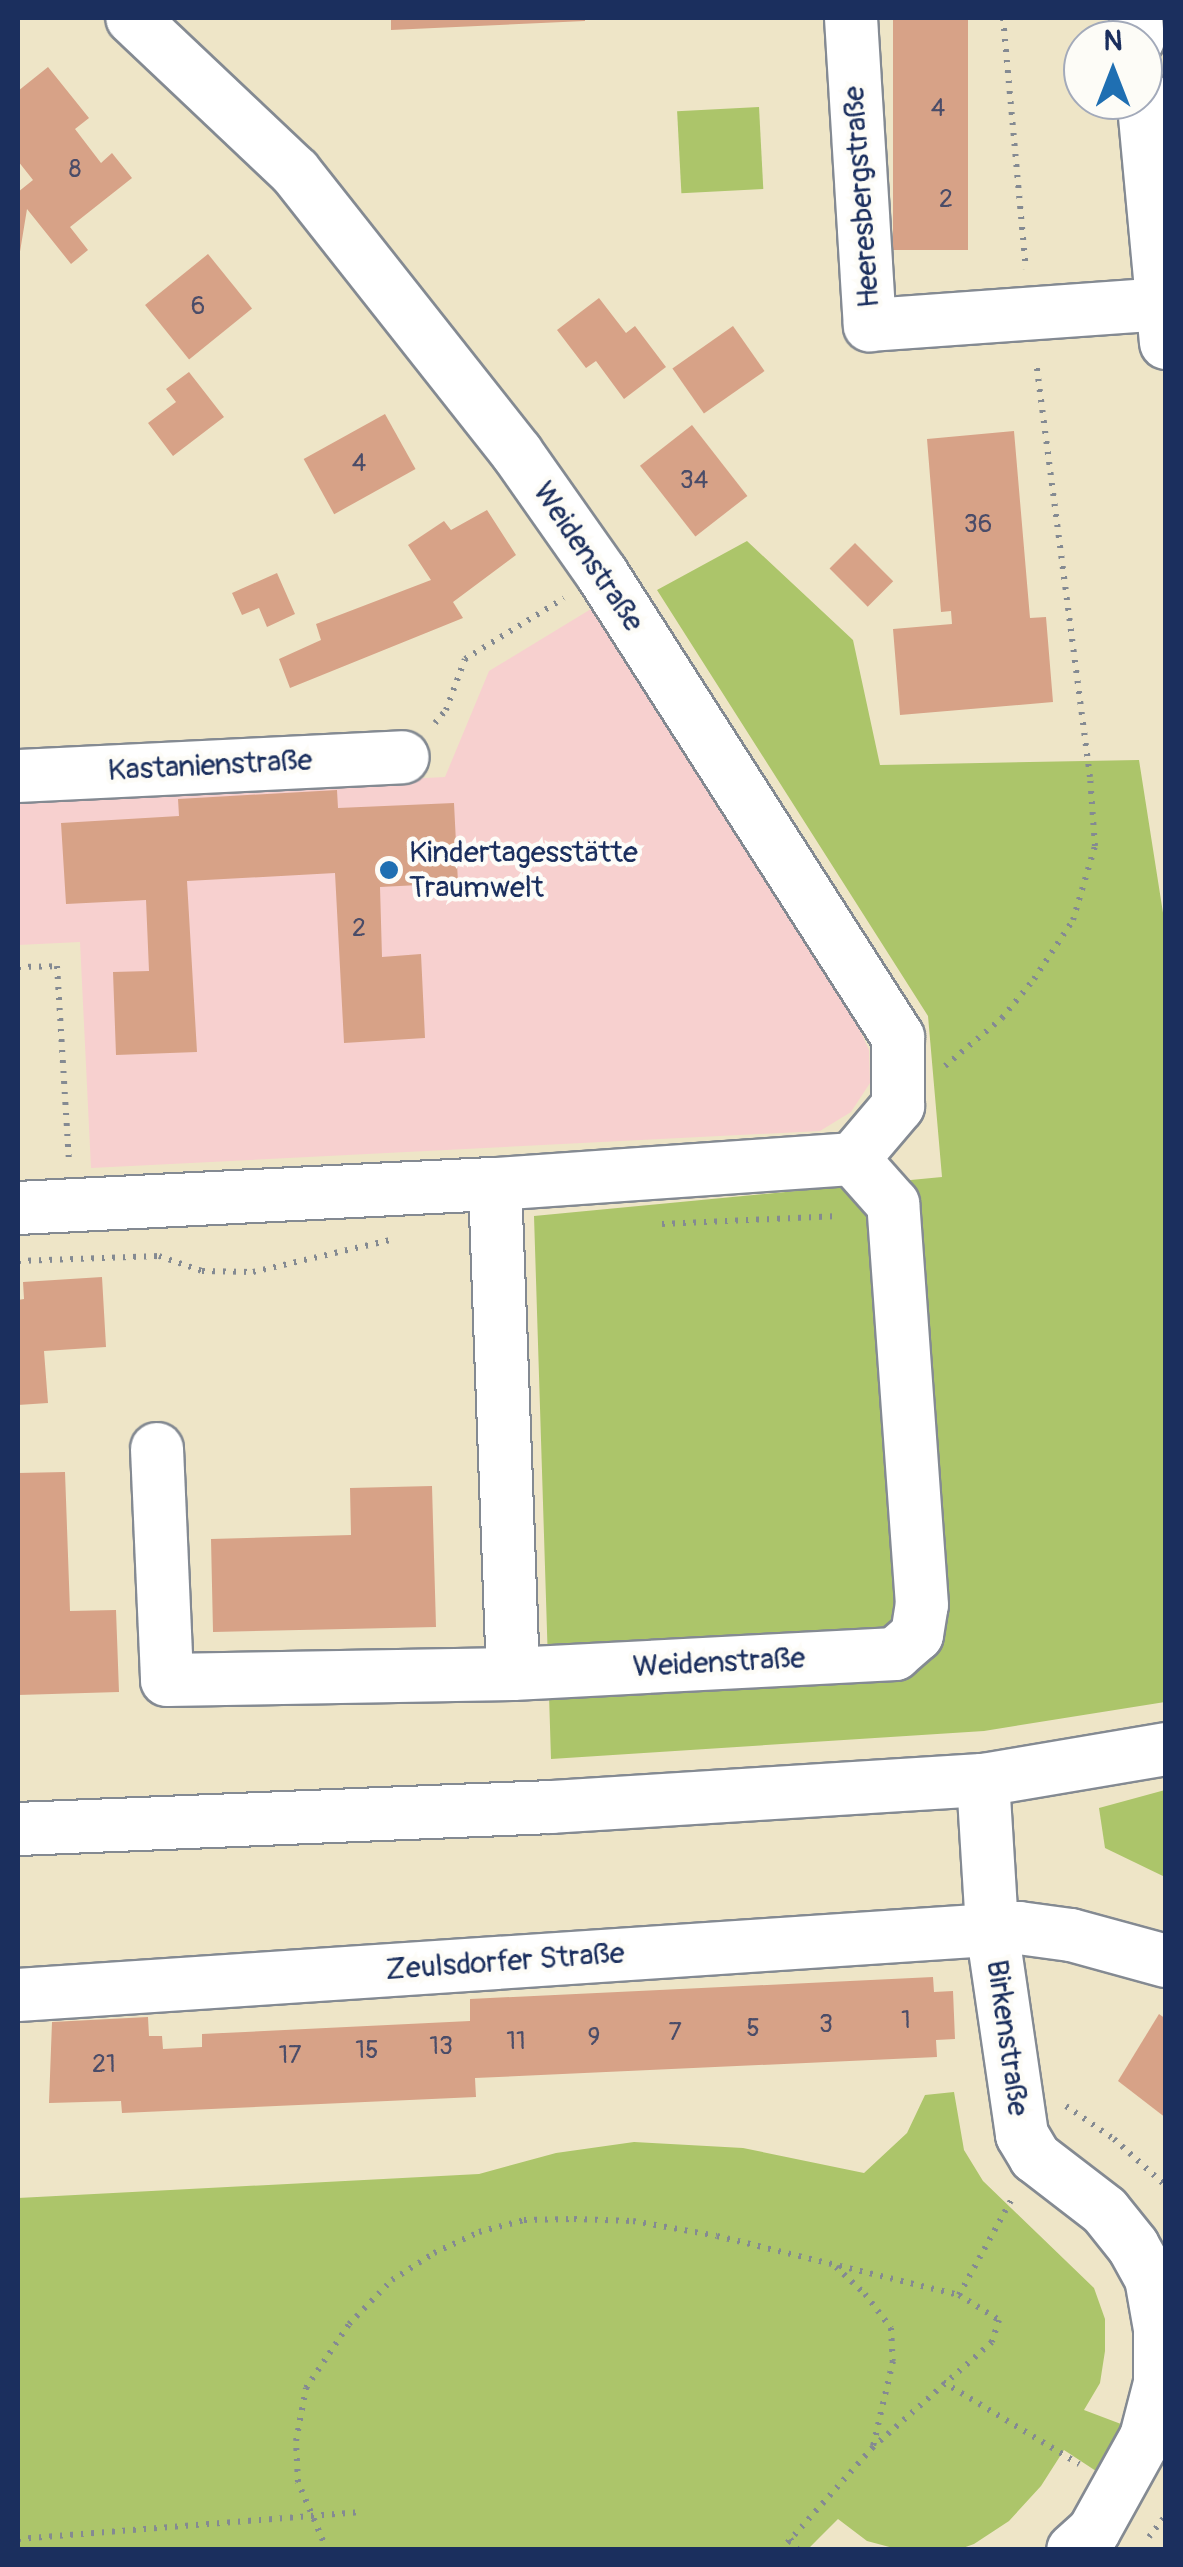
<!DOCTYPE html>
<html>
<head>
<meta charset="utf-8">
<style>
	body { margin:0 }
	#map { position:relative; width:1183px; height:2567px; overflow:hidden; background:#eee5c7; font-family:Pangolin,sans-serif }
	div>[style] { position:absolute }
	.built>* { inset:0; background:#f7d0cf }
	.green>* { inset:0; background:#acc56a; transform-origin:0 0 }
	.building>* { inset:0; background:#d7a287; transform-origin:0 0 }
	.path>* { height:6px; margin-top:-3px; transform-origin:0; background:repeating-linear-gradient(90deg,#848a92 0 2.5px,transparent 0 10.5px) }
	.roads { filter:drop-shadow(2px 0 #848a92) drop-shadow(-2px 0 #848a92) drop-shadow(0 2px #848a92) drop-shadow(0 -2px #848a92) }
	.minor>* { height:52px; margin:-26px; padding:0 26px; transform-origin:26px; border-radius:26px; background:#fff }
	.dots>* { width:28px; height:28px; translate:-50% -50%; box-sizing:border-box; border:5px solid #fdfcf7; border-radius:50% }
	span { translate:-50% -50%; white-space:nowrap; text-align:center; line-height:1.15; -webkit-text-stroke:9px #fdfcf7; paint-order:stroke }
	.number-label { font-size:25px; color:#4a4c68 }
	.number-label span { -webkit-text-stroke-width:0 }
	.street-label { font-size:30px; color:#1b2f5e }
	.poi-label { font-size:30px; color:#1b2f5e }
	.left { translate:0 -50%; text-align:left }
	.frame { position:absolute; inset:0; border:20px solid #1b2f5e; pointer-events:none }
	.north { position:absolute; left:1063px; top:20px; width:100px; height:100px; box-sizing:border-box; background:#fdfcf7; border:2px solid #a3aaba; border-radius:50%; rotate:0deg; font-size:28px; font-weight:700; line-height:40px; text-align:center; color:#1b2f5e }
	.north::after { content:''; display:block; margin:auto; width:35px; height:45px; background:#1f6fb2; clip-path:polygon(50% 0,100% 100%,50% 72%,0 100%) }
</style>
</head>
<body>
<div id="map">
	<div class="built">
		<i style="clip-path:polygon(591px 609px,850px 1009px,869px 1050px,870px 1083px,851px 1112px,820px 1131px,91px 1168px,80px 942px,18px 945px,18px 799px,445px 777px,489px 671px)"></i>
	</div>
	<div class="green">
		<i style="left:759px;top:107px;width:82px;height:82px;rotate:87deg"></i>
		<i style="clip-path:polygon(747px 541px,853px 640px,880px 765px,1139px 760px,1166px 932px,1165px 1702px,984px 1731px,551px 1759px,534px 1216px,942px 1177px,928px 1016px,657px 590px)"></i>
		<i style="clip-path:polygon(1165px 1790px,1166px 1790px,1165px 1877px,1105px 1848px,1099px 1808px)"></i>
		<i style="clip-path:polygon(954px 2092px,964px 2150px,983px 2181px,1094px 2288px,1105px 2319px,1105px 2351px,1100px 2383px,1084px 2410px,1121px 2424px,1096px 2471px,1064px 2450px,1041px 2486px,1009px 2521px,974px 2544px,960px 2549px,897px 2549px,867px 2541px,838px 2519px,807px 2550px,18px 2549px,18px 2198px,479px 2174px,556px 2153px,634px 2142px,743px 2148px,864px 2173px,907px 2133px,925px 2095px)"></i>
	</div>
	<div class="building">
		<i style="clip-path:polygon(391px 18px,585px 18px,585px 21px,391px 30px)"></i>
		<i style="left:893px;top:18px;width:75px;height:232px"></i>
		<i style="clip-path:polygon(48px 67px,89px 118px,75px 129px,101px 163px,112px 153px,132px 178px,70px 227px,88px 250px,71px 264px,27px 209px,18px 264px,18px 192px,33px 180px,18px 161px,18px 91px)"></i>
		<i style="left:208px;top:254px;width:70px;height:81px;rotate:51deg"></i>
		<i style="clip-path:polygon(599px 298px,626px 333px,635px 326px,666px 367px,624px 399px,596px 361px,586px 368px,557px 330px)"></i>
		<i style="left:733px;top:326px;width:55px;height:74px;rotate:55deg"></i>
		<i style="clip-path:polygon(189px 372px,224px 417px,173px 456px,148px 423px,176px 402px,166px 389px)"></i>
		<i style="left:385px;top:414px;width:63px;height:93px;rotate:61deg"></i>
		<i style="left:692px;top:425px;width:90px;height:66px;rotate:52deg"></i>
		<i style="clip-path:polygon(1014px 431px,1030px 618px,1046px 617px,1053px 702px,900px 715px,893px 629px,952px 624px,951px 611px,941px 612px,927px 439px)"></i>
		<i style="clip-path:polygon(487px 510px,516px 555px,453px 602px,463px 618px,290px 688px,279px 659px,321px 640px,316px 624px,431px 580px,408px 545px,444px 521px,451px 530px)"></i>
		<i style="left:855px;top:543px;width:54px;height:36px;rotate:45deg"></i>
		<i style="clip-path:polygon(277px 573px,295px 614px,267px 627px,259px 608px,242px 615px,232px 593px)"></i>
		<i style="clip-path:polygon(337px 790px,338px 808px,454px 803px,458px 883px,380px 887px,382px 957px,421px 954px,425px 1038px,344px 1043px,335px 873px,187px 881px,197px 1052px,116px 1055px,113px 972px,149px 971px,146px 900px,66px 904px,61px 823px,179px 816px,178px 799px)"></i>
		<i style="clip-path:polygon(102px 1277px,106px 1347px,44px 1351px,48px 1403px,18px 1405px,18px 1300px,24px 1299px,23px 1282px)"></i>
		<i style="clip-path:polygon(65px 1472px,70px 1611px,116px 1610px,119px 1692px,18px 1695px,18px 1473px)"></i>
		<i style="clip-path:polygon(432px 1486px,436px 1627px,213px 1632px,211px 1539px,351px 1535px,350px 1488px)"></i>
		<i style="clip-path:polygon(933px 1977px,934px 1992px,953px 1991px,955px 2039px,936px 2040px,937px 2057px,475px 2078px,476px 2097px,122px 2113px,121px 2101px,49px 2103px,52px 2022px,148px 2017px,149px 2036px,162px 2036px,163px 2049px,202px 2047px,202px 2034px,470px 2021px,470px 1999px)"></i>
		<i style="clip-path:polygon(1159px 2014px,1166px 2019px,1166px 2118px,1118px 2081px)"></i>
	</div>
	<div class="path">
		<i style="left:1003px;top:18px;width:252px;rotate:84.8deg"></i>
		<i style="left:435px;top:723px;width:17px;rotate:-50deg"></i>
		<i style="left:446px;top:710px;width:54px;rotate:-69.6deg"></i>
		<i style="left:465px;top:659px;width:116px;rotate:-31.6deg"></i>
		<i style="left:18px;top:967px;width:39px;rotate:-1deg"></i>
		<i style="left:57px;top:966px;width:194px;rotate:86.5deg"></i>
		<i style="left:945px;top:1066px;width:75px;rotate:-40.1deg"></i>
		<i style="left:1002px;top:1018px;width:50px;rotate:-50.6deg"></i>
		<i style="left:1034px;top:979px;width:71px;rotate:-56.5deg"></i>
		<i style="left:1073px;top:920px;width:77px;rotate:-73.4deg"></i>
		<i style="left:1095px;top:846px;width:69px;rotate:-94.1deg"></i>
		<i style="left:1090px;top:777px;width:419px;rotate:-97.4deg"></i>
		<i style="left:662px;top:1224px;width:177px;rotate:-2.6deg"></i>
		<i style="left:18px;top:1261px;width:141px;rotate:-2deg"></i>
		<i style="left:159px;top:1256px;width:46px;rotate:19.2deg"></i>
		<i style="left:202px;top:1271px;width:51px;rotate:1.1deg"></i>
		<i style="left:253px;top:1272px;width:141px;rotate:-13.1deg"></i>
		<i style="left:1066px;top:2106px;width:58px;rotate:34.5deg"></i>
		<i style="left:1114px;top:2139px;width:70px;rotate:42.1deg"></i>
		<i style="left:836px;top:2267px;width:40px;rotate:43deg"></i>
		<i style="left:865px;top:2294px;width:43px;rotate:52.6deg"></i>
		<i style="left:891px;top:2328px;width:33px;rotate:87deg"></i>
		<i style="left:893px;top:2361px;width:87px;rotate:103.2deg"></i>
		<i style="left:959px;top:2295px;width:114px;rotate:-61.2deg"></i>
		<i style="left:943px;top:2382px;width:159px;rotate:31.1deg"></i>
		<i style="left:1149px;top:2537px;width:28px;rotate:-52deg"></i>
		<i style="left:18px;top:2539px;width:341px;rotate:-4.5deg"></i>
		<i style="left:790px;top:2539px;width:14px;rotate:54deg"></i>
		<i style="left:327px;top:2550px;width:74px;rotate:-113.1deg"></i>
		<i style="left:298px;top:2482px;width:41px;rotate:-92.8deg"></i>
		<i style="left:296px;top:2441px;width:54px;rotate:-79.3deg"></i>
		<i style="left:306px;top:2388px;width:77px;rotate:-56.1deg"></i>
		<i style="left:349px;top:2324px;width:62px;rotate:-45.7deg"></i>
		<i style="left:392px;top:2280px;width:50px;rotate:-32.7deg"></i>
		<i style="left:434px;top:2253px;width:50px;rotate:-25deg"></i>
		<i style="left:479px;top:2232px;width:47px;rotate:-14.9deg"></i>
		<i style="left:524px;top:2220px;width:50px;rotate:-1.1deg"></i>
		<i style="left:574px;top:2219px;width:59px;rotate:1.9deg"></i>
		<i style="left:633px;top:2221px;width:85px;rotate:10.1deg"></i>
		<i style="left:717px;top:2236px;width:249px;rotate:13.7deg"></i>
		<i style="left:959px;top:2295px;width:47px;rotate:32deg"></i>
		<i style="left:999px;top:2320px;width:23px;rotate:108deg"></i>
		<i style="left:992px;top:2342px;width:159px;rotate:138.6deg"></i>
		<i style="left:873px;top:2447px;width:138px;rotate:131.8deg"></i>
	</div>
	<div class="roads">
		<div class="minor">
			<i style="left:851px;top:18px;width:308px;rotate:86.5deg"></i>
			<i style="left:870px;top:325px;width:293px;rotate:-4.1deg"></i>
			<i style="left:1136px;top:18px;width:22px;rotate:85deg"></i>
			<i style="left:1143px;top:95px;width:249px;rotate:84.7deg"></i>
			<i style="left:18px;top:776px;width:385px;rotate:-2.8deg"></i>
			<i style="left:495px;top:1184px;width:490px;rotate:87.9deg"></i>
			<i style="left:18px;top:1208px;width:478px;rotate:-2.9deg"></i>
			<i style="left:495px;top:1184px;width:359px;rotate:-4deg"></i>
			<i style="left:853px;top:1159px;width:70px;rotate:-49.7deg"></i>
			<i style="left:898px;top:1106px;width:69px;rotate:-90deg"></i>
			<i style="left:898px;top:1037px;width:550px;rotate:-122.59deg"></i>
			<i style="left:602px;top:574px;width:148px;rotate:-125.1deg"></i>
			<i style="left:517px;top:453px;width:358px;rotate:-128.3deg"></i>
			<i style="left:295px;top:172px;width:224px;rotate:-136.6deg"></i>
			<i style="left:157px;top:1449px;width:231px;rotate:87.5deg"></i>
			<i style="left:167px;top:1680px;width:346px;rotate:-1deg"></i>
			<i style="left:513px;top:1674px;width:383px;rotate:-3deg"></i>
			<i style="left:895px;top:1654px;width:29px;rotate:-41deg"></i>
			<i style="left:917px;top:1635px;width:30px;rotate:-81deg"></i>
			<i style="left:922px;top:1605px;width:402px;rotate:-94.1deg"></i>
			<i style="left:893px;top:1204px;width:60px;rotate:-131.6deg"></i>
			<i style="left:983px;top:1780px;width:149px;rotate:86.5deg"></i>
			<i style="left:992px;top:1929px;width:208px;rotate:81.7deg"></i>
			<i style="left:1022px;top:2135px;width:26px;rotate:59deg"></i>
			<i style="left:1035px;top:2157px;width:88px;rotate:37.6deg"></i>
			<i style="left:1105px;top:2211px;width:45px;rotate:51.3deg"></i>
			<i style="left:1133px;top:2246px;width:37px;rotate:61deg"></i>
			<i style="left:1151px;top:2278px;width:52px;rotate:80deg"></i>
			<i style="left:1160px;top:2329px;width:54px;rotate:90deg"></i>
			<i style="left:1160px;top:2383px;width:56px;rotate:104.5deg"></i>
			<i style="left:1146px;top:2437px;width:107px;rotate:119deg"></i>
			<i style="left:1094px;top:2531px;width:28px;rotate:138deg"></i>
			<i style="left:18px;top:1829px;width:533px;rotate:-2.36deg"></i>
			<i style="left:551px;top:1807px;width:433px;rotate:-3.6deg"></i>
			<i style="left:983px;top:1780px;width:186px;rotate:-9.6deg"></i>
			<i style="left:18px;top:1995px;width:1003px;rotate:-3.83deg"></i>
			<i style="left:1019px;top:1928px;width:52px;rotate:7.7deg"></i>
			<i style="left:1071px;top:1935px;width:98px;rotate:15.3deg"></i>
		</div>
	</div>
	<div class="dots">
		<i style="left:389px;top:870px;background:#1f6fb2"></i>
	</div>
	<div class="number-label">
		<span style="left:938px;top:109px">4</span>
		<span style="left:75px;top:170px">8</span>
		<span style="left:946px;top:200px">2</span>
		<span style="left:198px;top:307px">6</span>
		<span style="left:359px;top:464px">4</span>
		<span style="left:694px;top:481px">34</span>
		<span style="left:978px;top:525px">36</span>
		<span style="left:359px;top:929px">2</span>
		<span style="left:906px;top:2021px">1</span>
		<span style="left:826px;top:2025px">3</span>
		<span style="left:753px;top:2029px">5</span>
		<span style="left:675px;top:2033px">7</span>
		<span style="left:594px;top:2038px">9</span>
		<span style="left:516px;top:2042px">11</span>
		<span style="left:441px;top:2047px">13</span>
		<span style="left:367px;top:2051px">15</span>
		<span style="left:290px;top:2056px">17</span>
		<span style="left:104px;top:2065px">21</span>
	</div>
	<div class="street-label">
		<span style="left:862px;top:197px;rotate:-94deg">Heeresbergstraße</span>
		<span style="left:588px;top:557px;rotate:56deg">Weidenstraße</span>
		<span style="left:210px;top:766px;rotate:-3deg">Kastanienstraße</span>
		<span style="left:719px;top:1663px;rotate:-3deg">Weidenstraße</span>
		<span style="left:505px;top:1962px;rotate:-4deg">Zeulsdorfer Straße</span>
		<span style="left:1007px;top:2038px;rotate:82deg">Birkenstraße</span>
	</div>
	<div class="poi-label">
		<span class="left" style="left:409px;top:870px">Kindertagesstätte<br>Traumwelt</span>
	</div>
	<div class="frame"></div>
	<div class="north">N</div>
</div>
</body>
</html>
